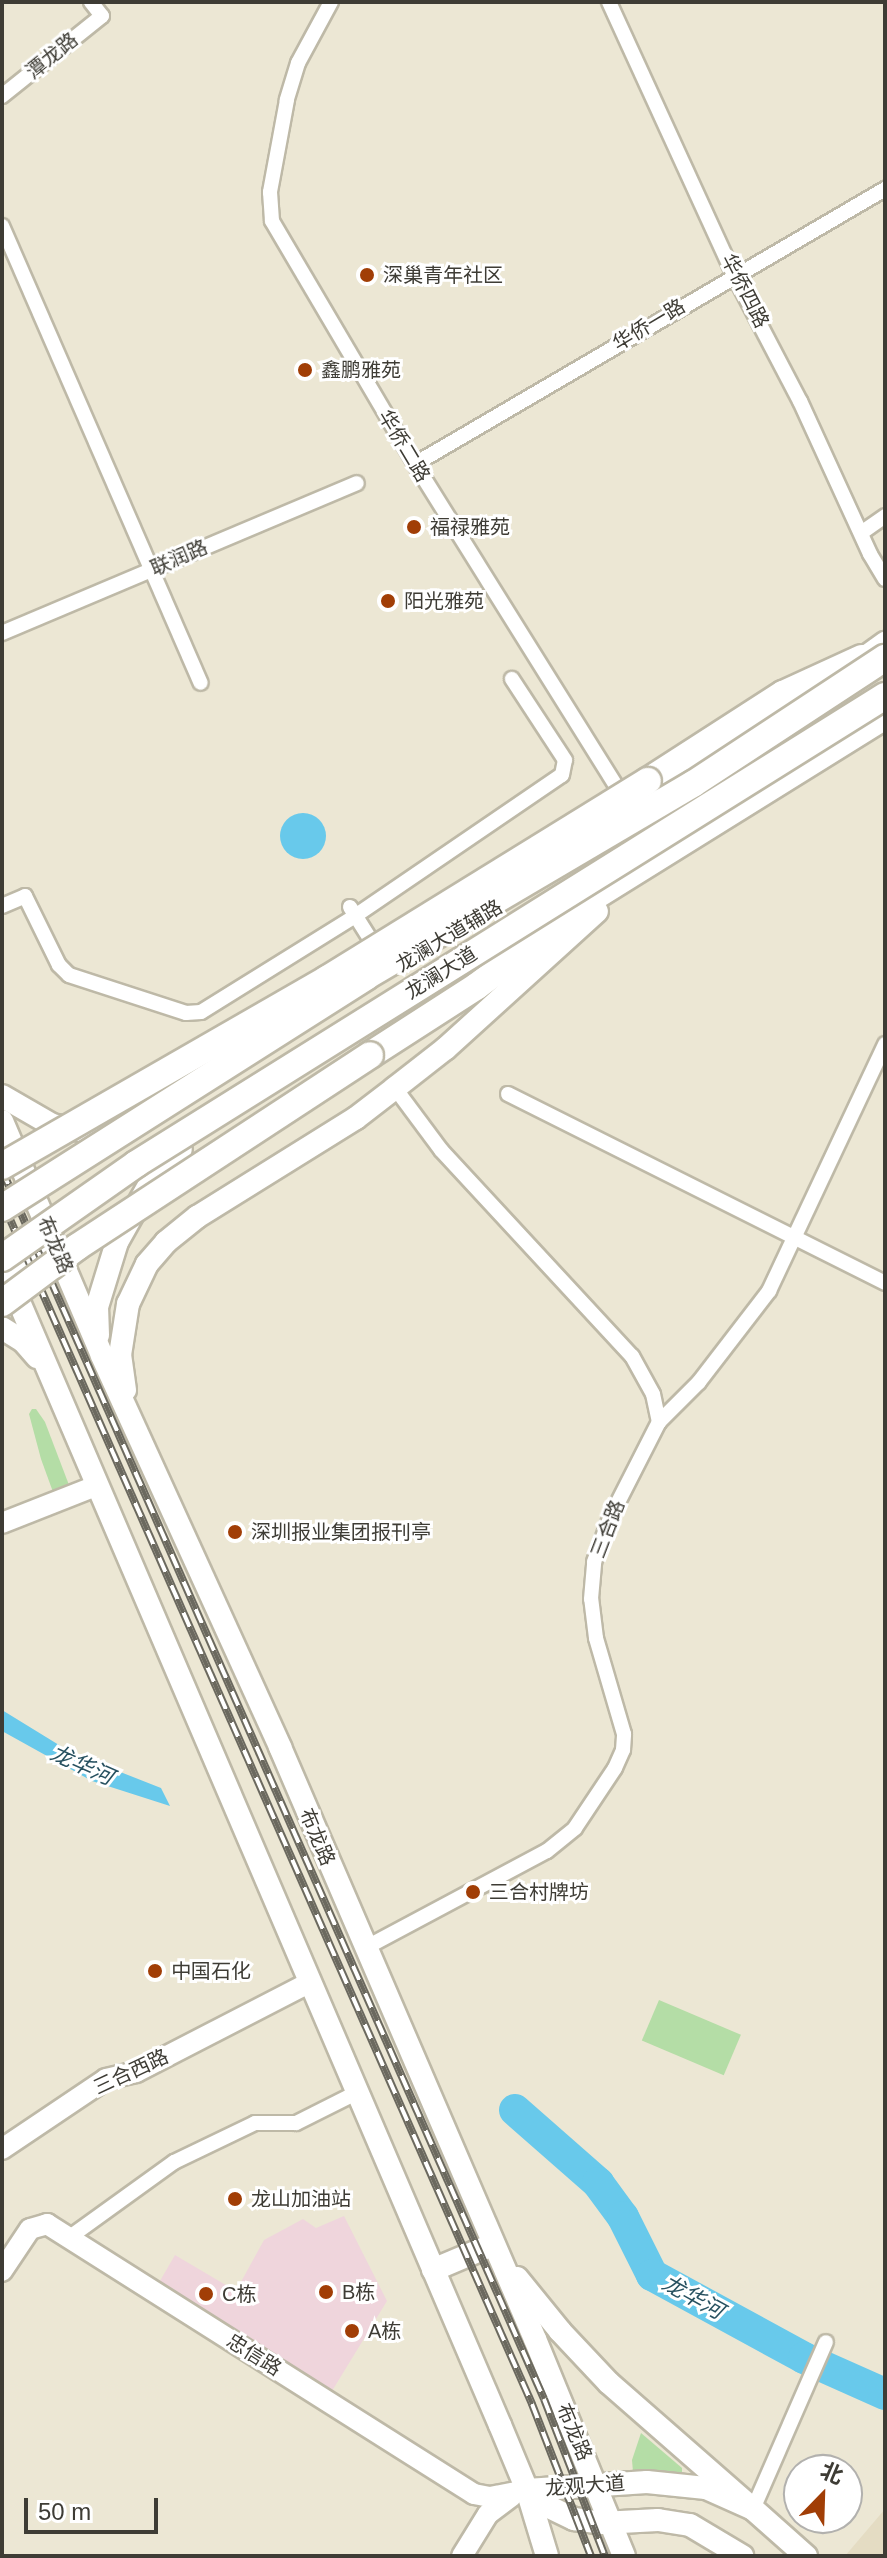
<!DOCTYPE html>
<html>
<head>
<meta charset="utf-8">
<style>
	body { margin:0 }
	#map { position:relative; width:887px; height:2558px; overflow:hidden; background:#ece7d4; font-family:Helvetica,"Noto Sans SC",sans-serif }
	div>[style] { position:absolute }
	.commercial>* { inset:0; background:#efd5dc }
	.built>* { inset:0; background:#e4dcc3 }
	.green>* { inset:0; background:#b4dda6; transform-origin:0 0 }
	.water>* { inset:0; background:#68c9eb }
	.round { border-radius:50% }
	.river>* { height:32px; margin:-16px; padding:0 16px; transform-origin:16px; border-radius:16px; background:#68c9eb }
	.roads { filter:drop-shadow(2px 0 #beb9a7) drop-shadow(-2px 0 #beb9a7) drop-shadow(0 2px #beb9a7) drop-shadow(0 -2px #beb9a7) }
	.street>* { height:14px; margin:-7px; padding:0 7px; transform-origin:7px; border-radius:7px; background:#fff }
	.secondary>* { height:20px; margin:-10px; padding:0 10px; transform-origin:10px; border-radius:10px; background:#fff }
	.primary>* { height:22px; margin:-11px; padding:0 11px; transform-origin:11px; border-radius:11px; background:#fff }
	.highway>* { height:26px; margin:-13px; padding:0 13px; transform-origin:13px; border-radius:13px; background:#fff }
	.rail>* { height:8px; margin-top:-4px; transform-origin:0; background:repeating-linear-gradient(90deg,#fff 0 15px,#6b695f 0 30px); box-sizing:border-box; border-block:2px solid #6b695f }
	.bridges { filter:drop-shadow(2px 0 #beb9a7) drop-shadow(-2px 0 #beb9a7) drop-shadow(0 2px #beb9a7) drop-shadow(0 -2px #beb9a7) }
	.highway-bridge>* { height:26px; margin:-13px; padding:0 13px; transform-origin:13px; border-radius:13px; background:#fff }
	.dots>* { width:22px; height:22px; translate:-50% -50%; box-sizing:border-box; border:4px solid #fff; border-radius:50% }
	span { translate:-50% -50%; white-space:nowrap; text-align:center; line-height:1.15; -webkit-text-stroke:6px #fff; paint-order:stroke }
	.street-label { font-size:20px; color:#3e3c35 }
	.poi-label { font-size:20px; color:#3e3c35 }
	.left { translate:0 -50%; text-align:left }
	.water-label { font-size:22px; color:#275160; font-style:italic }
	.frame { position:absolute; inset:0; border:4px solid #3e3c35; pointer-events:none }
	.north { position:absolute; left:783px; top:2454px; width:80px; height:80px; box-sizing:border-box; background:#fff; border:2px solid #b2b1ae; border-radius:50%; rotate:23deg; font-size:22px; font-weight:700; line-height:32px; text-align:center; color:#3e3c35 }
	.north::after { content:''; display:block; margin:auto; width:28px; height:36px; background:#a13e06; clip-path:polygon(50% 0,100% 100%,50% 72%,0 100%) }
	.scale { position:absolute; left:24px; top:2498px; width:134px; height:36px; box-sizing:border-box; border:4px solid #3e3c35; border-top:0; padding-left:10px; font-size:24px; line-height:28px; white-space:nowrap; color:#3e3c35; -webkit-text-stroke:6px #fff; paint-order:stroke }
</style>
</head>
<body>
<div id="map">
	<div class="commercial">
		<i style="clip-path:polygon(344px 2216px,387px 2301px,332px 2391px,157px 2286px,175px 2255px,236px 2291px,264px 2240px,303px 2219px,316px 2228px)"></i>
	</div>
	<div class="built">
		<i style="clip-path:polygon(885px 2509px,885px 2556px,845px 2556px)"></i>
	</div>
	<div class="green">
		<i style="clip-path:polygon(32px 1409px,36px 1409px,45px 1422px,69px 1485px,53px 1492px,41px 1459px,29px 1414px)"></i>
		<i style="left:659px;top:2000px;width:89px;height:44px;rotate:23deg"></i>
		<i style="clip-path:polygon(641px 2433px,682px 2468px,682px 2472px,633px 2472px,632px 2460px)"></i>
	</div>
	<div class="water">
		<i class="round" style="left:280px;top:813px;width:46px;height:46px"></i>
		<i style="clip-path:polygon(2px 1710px,72px 1753px,161px 1788px,170px 1806px,92px 1781px,2px 1731px)"></i>
	</div>
	<div class="river">
		<i style="left:515px;top:2110px;width:111px;rotate:41.3deg"></i>
		<i style="left:598px;top:2183px;width:42px;rotate:53.7deg"></i>
		<i style="left:623px;top:2217px;width:65px;rotate:63.4deg"></i>
		<i style="left:652px;top:2275px;width:173px;rotate:28.6deg"></i>
		<i style="left:804px;top:2358px;width:89px;rotate:24deg"></i>
	</div>
	<div class="roads">
		<div class="street">
			<i style="left:331px;top:2px;width:69px;rotate:118.4deg"></i>
			<i style="left:298px;top:63px;width:39px;rotate:107deg"></i>
			<i style="left:287px;top:100px;width:94px;rotate:100.5deg"></i>
			<i style="left:270px;top:192px;width:29px;rotate:86deg"></i>
			<i style="left:272px;top:221px;width:282px;rotate:59.5deg"></i>
			<i style="left:415px;top:464px;width:398px;rotate:58deg"></i>
			<i style="left:609px;top:2px;width:300px;rotate:65.4deg"></i>
			<i style="left:734px;top:275px;width:142px;rotate:62.4deg"></i>
			<i style="left:800px;top:401px;width:168px;rotate:65.4deg"></i>
			<i style="left:870px;top:554px;width:29px;rotate:59deg"></i>
			<i style="left:2px;top:96px;width:128px;rotate:-38.7deg"></i>
			<i style="left:102px;top:16px;width:18px;rotate:-128deg"></i>
			<i style="left:2px;top:226px;width:498px;rotate:66.5deg"></i>
			<i style="left:415px;top:464px;width:545px;rotate:-30.33deg"></i>
			<i style="left:861px;top:533px;width:29px;rotate:-35deg"></i>
			<i style="left:2px;top:633px;width:385px;rotate:-22.9deg"></i>
			<i style="left:2px;top:906px;width:25px;rotate:-23deg"></i>
			<i style="left:25px;top:896px;width:77px;rotate:63.8deg"></i>
			<i style="left:59px;top:965px;width:14px;rotate:45deg"></i>
			<i style="left:69px;top:975px;width:123px;rotate:18deg"></i>
			<i style="left:186px;top:1013px;width:15px;rotate:-4deg"></i>
			<i style="left:201px;top:1012px;width:181px;rotate:-31.9deg"></i>
			<i style="left:355px;top:916px;width:250px;rotate:-34.3deg"></i>
			<i style="left:562px;top:775px;width:15px;rotate:-79deg"></i>
			<i style="left:565px;top:760px;width:97px;rotate:-123.2deg"></i>
			<i style="left:350px;top:907px;width:54px;rotate:57.8deg"></i>
			<i style="left:395px;top:1088px;width:77px;rotate:53.4deg"></i>
			<i style="left:441px;top:1150px;width:281px;rotate:47.2deg"></i>
			<i style="left:632px;top:1356px;width:43px;rotate:61.1deg"></i>
			<i style="left:653px;top:1394px;width:29px;rotate:78deg"></i>
			<i style="left:508px;top:1094px;width:422px;rotate:26.6deg"></i>
			<i style="left:365px;top:1948px;width:206px;rotate:-28.1deg"></i>
			<i style="left:547px;top:1851px;width:36px;rotate:-39deg"></i>
			<i style="left:575px;top:1828px;width:72px;rotate:-56.3deg"></i>
			<i style="left:615px;top:1768px;width:20px;rotate:-66deg"></i>
			<i style="left:623px;top:1750px;width:16px;rotate:-86deg"></i>
			<i style="left:624px;top:1734px;width:100px;rotate:-106.3deg"></i>
			<i style="left:596px;top:1638px;width:39px;rotate:-97deg"></i>
			<i style="left:591px;top:1599px;width:37px;rotate:-85deg"></i>
			<i style="left:594px;top:1562px;width:47px;rotate:-70deg"></i>
			<i style="left:610px;top:1518px;width:108px;rotate:-63deg"></i>
			<i style="left:659px;top:1422px;width:57px;rotate:-45deg"></i>
			<i style="left:699px;top:1382px;width:115px;rotate:-52.4deg"></i>
			<i style="left:769px;top:1291px;width:273px;rotate:-64.8deg"></i>
			<i style="left:70px;top:2237px;width:128px;rotate:-35.8deg"></i>
			<i style="left:174px;top:2162px;width:90px;rotate:-25.7deg"></i>
			<i style="left:255px;top:2123px;width:41px"></i>
			<i style="left:296px;top:2123px;width:67px;rotate:-26.6deg"></i>
			<i style="left:753px;top:2509px;width:182px;rotate:-66.4deg"></i>
		</div>
		<div class="secondary">
			<i style="left:2px;top:1523px;width:101px;rotate:-21.5deg"></i>
			<i style="left:2px;top:2149px;width:125px;rotate:-33.9deg"></i>
			<i style="left:106px;top:2079px;width:31px;rotate:-13deg"></i>
			<i style="left:136px;top:2072px;width:196px;rotate:-27.3deg"></i>
			<i style="left:2px;top:2271px;width:50px;rotate:-56.3deg"></i>
			<i style="left:30px;top:2229px;width:18px;rotate:-16deg"></i>
			<i style="left:47px;top:2224px;width:505px;rotate:32.31deg"></i>
			<i style="left:474px;top:2494px;width:16px;rotate:11deg"></i>
			<i style="left:490px;top:2497px;width:38px;rotate:-11deg"></i>
			<i style="left:462px;top:2556px;width:49px;rotate:-58.2deg"></i>
			<i style="left:488px;top:2514px;width:30px;rotate:-37deg"></i>
		</div>
		<div class="primary">
			<i style="left:856px;top:664px;width:36px;rotate:-36deg"></i>
			<i style="left:561px;top:920px;width:382px;rotate:-31.9deg"></i>
			<i style="left:2px;top:1096px;width:58px;rotate:30.1deg"></i>
			<i style="left:52px;top:1125px;width:56px;rotate:10.3deg"></i>
			<i style="left:107px;top:1135px;width:17px;rotate:-17deg"></i>
			<i style="left:2px;top:1121px;width:255px;rotate:66.9deg"></i>
			<i style="left:102px;top:1356px;width:430px;rotate:65.5deg"></i>
			<i style="left:280px;top:1747px;width:645px;rotate:66.7deg"></i>
			<i style="left:535px;top:2339px;width:235px;rotate:67.7deg"></i>
			<i style="left:2px;top:1262px;width:1265px;rotate:66.82deg"></i>
			<i style="left:500px;top:2425px;width:70px;rotate:67.4deg"></i>
			<i style="left:527px;top:2490px;width:69px;rotate:73.1deg"></i>
			<i style="left:6px;top:1271px;width:55px;rotate:-35.4deg"></i>
			<i style="left:2px;top:1328px;width:26px;rotate:32deg"></i>
			<i style="left:24px;top:1342px;width:20px;rotate:49deg"></i>
			<i style="left:98px;top:1335px;width:28px;rotate:-92deg"></i>
			<i style="left:97px;top:1307px;width:68px;rotate:-72.9deg"></i>
			<i style="left:117px;top:1242px;width:71px;rotate:-60.6deg"></i>
			<i style="left:152px;top:1180px;width:42px;rotate:-46.9deg"></i>
			<i style="left:125px;top:1390px;width:35px;rotate:-98deg"></i>
			<i style="left:120px;top:1355px;width:52px;rotate:-81.1deg"></i>
			<i style="left:128px;top:1304px;width:44px;rotate:-64.6deg"></i>
			<i style="left:147px;top:1264px;width:29px;rotate:-49deg"></i>
			<i style="left:166px;top:1242px;width:40px;rotate:-39deg"></i>
			<i style="left:197px;top:1217px;width:187px;rotate:-31.9deg"></i>
			<i style="left:356px;top:1118px;width:49px;rotate:-37.6deg"></i>
			<i style="left:395px;top:1088px;width:63px;rotate:-38deg"></i>
			<i style="left:445px;top:1049px;width:205px;rotate:-42.2deg"></i>
			<i style="left:433px;top:2270px;width:64px;rotate:-23deg"></i>
			<i style="left:517px;top:2278px;width:68px;rotate:50.9deg"></i>
			<i style="left:560px;top:2331px;width:71px;rotate:46.7deg"></i>
			<i style="left:609px;top:2383px;width:191px;rotate:41.2deg"></i>
			<i style="left:527px;top:2490px;width:120px;rotate:-3.8deg"></i>
			<i style="left:647px;top:2482px;width:59px;rotate:5.8deg"></i>
			<i style="left:706px;top:2488px;width:51px;rotate:24.1deg"></i>
			<i style="left:753px;top:2509px;width:71px;rotate:41.6deg"></i>
			<i style="left:527px;top:2490px;width:17px;rotate:45deg"></i>
			<i style="left:539px;top:2502px;width:39px;rotate:26deg"></i>
			<i style="left:574px;top:2519px;width:28px;rotate:8deg"></i>
			<i style="left:602px;top:2523px;width:56px;rotate:-3.1deg"></i>
			<i style="left:658px;top:2520px;width:32px;rotate:9deg"></i>
			<i style="left:690px;top:2525px;width:61px;rotate:30.8deg"></i>
		</div>
		<div class="highway">
			<i style="left:648px;top:781px;width:161px;rotate:-32.8deg"></i>
			<i style="left:783px;top:694px;width:87px;rotate:-24.5deg"></i>
			<i style="left:370px;top:1055px;width:127px;rotate:-32.8deg"></i>
			<i style="left:477px;top:986px;width:122px;rotate:-36.7deg"></i>
		</div>
	</div>
	<div class="rail">
		<i style="left:2px;top:1170px;width:1343px;rotate:66.2deg"></i>
		<i style="left:544px;top:2399px;width:168px;rotate:68.8deg"></i>
		<i style="left:2px;top:1201px;width:1315px;rotate:66.22deg"></i>
		<i style="left:532px;top:2404px;width:163px;rotate:68.8deg"></i>
	</div>
	<div class="bridges">
		<div class="highway-bridge">
			<i style="left:2px;top:1166px;width:375px;rotate:-29.9deg"></i>
			<i style="left:327px;top:979px;width:377px;rotate:-31.7deg"></i>
			<i style="left:2px;top:1208px;width:432px;rotate:-32.4deg"></i>
			<i style="left:367px;top:976px;width:378px;rotate:-30.5deg"></i>
			<i style="left:693px;top:784px;width:230px;rotate:-33.3deg"></i>
			<i style="left:2px;top:1258px;width:164px;rotate:-35deg"></i>
			<i style="left:136px;top:1164px;width:883px;rotate:-32deg"></i>
			<i style="left:2px;top:1303px;width:94px;rotate:-36.7deg"></i>
			<i style="left:77px;top:1247px;width:350px;rotate:-33.2deg"></i>
		</div>
	</div>
	<div class="dots">
		<i style="left:367px;top:275px;background:#a13e06"></i>
		<i style="left:305px;top:370px;background:#a13e06"></i>
		<i style="left:414px;top:527px;background:#a13e06"></i>
		<i style="left:388px;top:601px;background:#a13e06"></i>
		<i style="left:235px;top:1532px;background:#a13e06"></i>
		<i style="left:473px;top:1892px;background:#a13e06"></i>
		<i style="left:155px;top:1971px;background:#a13e06"></i>
		<i style="left:235px;top:2199px;background:#a13e06"></i>
		<i style="left:326px;top:2292px;background:#a13e06"></i>
		<i style="left:206px;top:2294px;background:#a13e06"></i>
		<i style="left:352px;top:2331px;background:#a13e06"></i>
	</div>
	<div class="street-label">
		<span style="left:52px;top:56px;rotate:-39deg">潭龙路</span>
		<span style="left:745px;top:291px;rotate:63deg">华侨四路</span>
		<span style="left:649px;top:325px;rotate:-31deg">华侨一路</span>
		<span style="left:404px;top:446px;rotate:59deg">华侨二路</span>
		<span style="left:179px;top:558px;rotate:-23deg">联润路</span>
		<span style="left:449px;top:936px;rotate:-31deg">龙澜大道辅路</span>
		<span style="left:441px;top:973px;rotate:-32deg">龙澜大道</span>
		<span style="left:55px;top:1245px;rotate:67deg">布龙路</span>
		<span style="left:608px;top:1529px;rotate:-69deg">三合路</span>
		<span style="left:317px;top:1837px;rotate:67deg">布龙路</span>
		<span style="left:131px;top:2072px;rotate:-25deg">三合西路</span>
		<span style="left:254px;top:2355px;rotate:32deg">忠信路</span>
		<span style="left:574px;top:2432px;rotate:67deg">布龙路</span>
		<span style="left:585px;top:2486px;rotate:-4deg">龙观大道</span>
	</div>
	<div class="poi-label">
		<span class="left" style="left:383px;top:275px">深巢青年社区</span>
		<span class="left" style="left:321px;top:370px">鑫鹏雅苑</span>
		<span class="left" style="left:430px;top:527px">福禄雅苑</span>
		<span class="left" style="left:404px;top:601px">阳光雅苑</span>
		<span class="left" style="left:251px;top:1532px">深圳报业集团报刊亭</span>
		<span class="left" style="left:489px;top:1892px">三合村牌坊</span>
		<span class="left" style="left:171px;top:1971px">中国石化</span>
		<span class="left" style="left:251px;top:2199px">龙山加油站</span>
		<span class="left" style="left:342px;top:2292px">B栋</span>
		<span class="left" style="left:222px;top:2294px">C栋</span>
		<span class="left" style="left:368px;top:2331px">A栋</span>
	</div>
	<div class="water-label">
		<span style="left:82px;top:1765px;rotate:24deg">龙华河</span>
		<span style="left:693px;top:2297px;rotate:29deg">龙华河</span>
	</div>
	<div class="frame"></div>
	<div class="north">北</div>
	<div class="scale">50 m</div>
</div>
</body>
</html>
